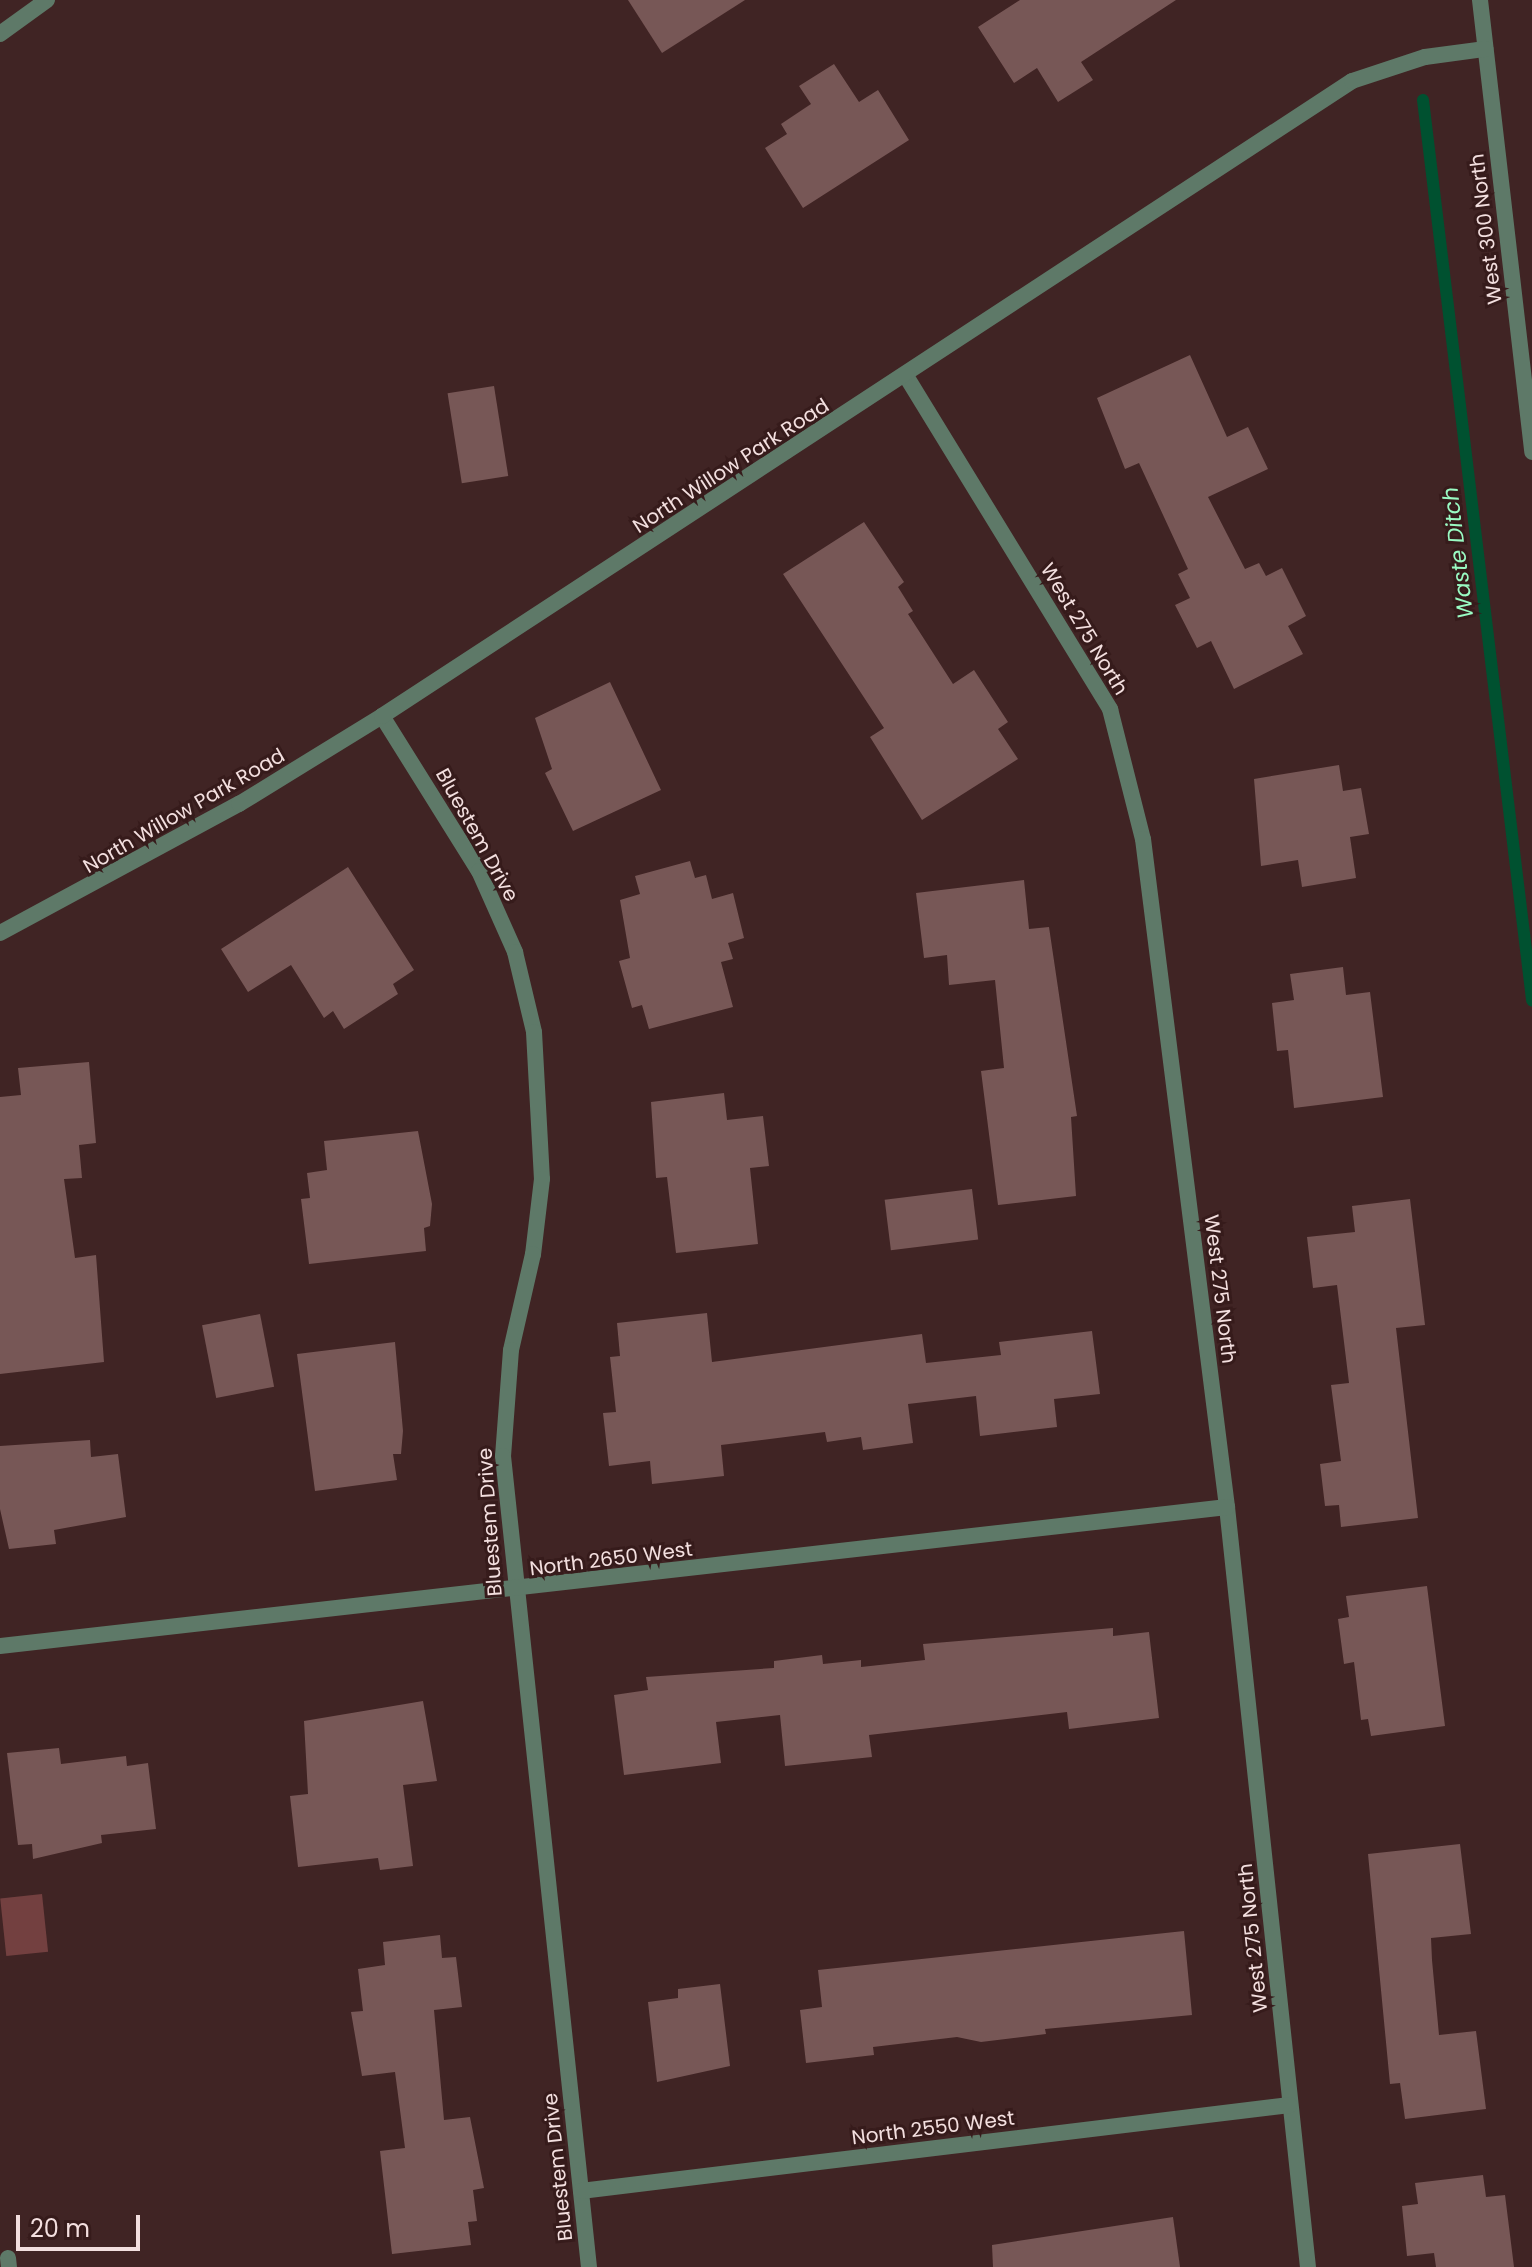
<!DOCTYPE html>
<html>
<head>
<meta charset="utf-8">
<style>
	body { margin:0 }
	#map { position:relative; width:1532px; height:2267px; overflow:hidden; background:#402424; font-family:Poppins,sans-serif }
	div>[style] { position:absolute }
	.green>* { inset:0; background:#734040; transform-origin:0 0 }
	.stream>* { height:12px; margin:-6px; padding:0 6px; transform-origin:6px; border-radius:6px; background:#005130 }
	.building>* { inset:0; background:#775756; transform-origin:0 0 }
	.street>* { height:16px; margin:-8px; padding:0 8px; transform-origin:8px; border-radius:8px; background:#5e7968 }
	span { translate:-50% -50%; white-space:nowrap; text-align:center; line-height:1.15; -webkit-text-stroke:6px #361b1b; paint-order:stroke }
	.street-label { font-size:20px; color:#f3dfdf }
	.water-label { font-size:22px; color:#9afbc3; font-style:italic }
	.scale { position:absolute; left:16px; top:2215px; width:124px; height:36px; box-sizing:border-box; border:4px solid #f3dfdf; border-top:0; padding-left:10px; font-size:24px; line-height:28px; white-space:nowrap; color:#f3dfdf; -webkit-text-stroke:6px #361b1b; paint-order:stroke }
</style>
</head>
<body>
<div id="map">
	<div class="green">
		<i style="left:42px;top:1894px;width:58px;height:42px;rotate:84deg"></i>
	</div>
	<div class="stream">
		<i style="left:1423px;top:100px;width:907px;rotate:83.09deg"></i>
	</div>
	<div class="building">
		<i style="clip-path:polygon(628px 0,745px 0,662px 53px)"></i>
		<i style="clip-path:polygon(1020px 0,1176px 0,1081px 62px,1093px 80px,1058px 102px,1037px 68px,1014px 83px,978px 27px)"></i>
		<i style="clip-path:polygon(834px 64px,859px 102px,878px 90px,909px 140px,803px 208px,765px 148px,787px 134px,781px 124px,811px 104px,799px 86px)"></i>
		<i style="clip-path:polygon(1190px 355px,1227px 437px,1248px 427px,1268px 469px,1208px 497px,1245px 569px,1259px 563px,1266px 576px,1282px 568px,1306px 616px,1288px 626px,1303px 654px,1234px 689px,1211px 641px,1197px 648px,1175px 605px,1190px 598px,1178px 574px,1188px 569px,1139px 463px,1125px 469px,1097px 398px)"></i>
		<i style="left:494px;top:386px;width:91px;height:47px;rotate:81deg"></i>
		<i style="clip-path:polygon(864px 522px,904px 582px,898px 587px,913px 611px,908px 614px,953px 684px,974px 670px,1008px 722px,998px 729px,1018px 759px,922px 820px,870px 737px,884px 728px,783px 574px)"></i>
		<i style="clip-path:polygon(610px 682px,661px 790px,573px 831px,545px 773px,552px 769px,535px 718px)"></i>
		<i style="clip-path:polygon(1339px 765px,1343px 791px,1361px 788px,1369px 834px,1350px 837px,1356px 878px,1302px 887px,1298px 860px,1261px 866px,1254px 779px)"></i>
		<i style="clip-path:polygon(690px 861px,695px 878px,706px 875px,712px 899px,733px 893px,744px 938px,728px 943px,733px 959px,721px 962px,733px 1007px,649px 1029px,642px 1005px,632px 1008px,619px 961px,630px 958px,620px 900px,640px 894px,635px 876px)"></i>
		<i style="clip-path:polygon(348px 867px,414px 970px,393px 984px,398px 994px,344px 1029px,333px 1011px,324px 1018px,291px 965px,248px 992px,221px 949px)"></i>
		<i style="clip-path:polygon(1024px 880px,1029px 929px,1049px 927px,1077px 1116px,1071px 1117px,1076px 1196px,998px 1205px,981px 1071px,1004px 1068px,995px 980px,949px 985px,947px 955px,924px 958px,916px 893px)"></i>
		<i style="clip-path:polygon(1343px 967px,1346px 995px,1370px 992px,1383px 1097px,1294px 1108px,1288px 1050px,1277px 1051px,1272px 1003px,1294px 1000px,1290px 974px)"></i>
		<i style="clip-path:polygon(89px 1062px,96px 1143px,79px 1145px,82px 1178px,64px 1179px,75px 1258px,96px 1255px,104px 1362px,0 1374px,0 1097px,21px 1095px,18px 1068px)"></i>
		<i style="clip-path:polygon(724px 1093px,727px 1120px,763px 1116px,769px 1166px,750px 1168px,758px 1244px,676px 1253px,667px 1177px,656px 1178px,651px 1102px)"></i>
		<i style="clip-path:polygon(418px 1131px,432px 1204px,430px 1226px,424px 1228px,426px 1251px,309px 1264px,301px 1199px,310px 1198px,307px 1173px,327px 1170px,324px 1141px)"></i>
		<i style="left:972px;top:1189px;width:51px;height:88px;rotate:83deg"></i>
		<i style="clip-path:polygon(1410px 1199px,1425px 1325px,1396px 1328px,1418px 1518px,1341px 1527px,1339px 1505px,1325px 1506px,1320px 1464px,1341px 1461px,1331px 1385px,1349px 1383px,1337px 1285px,1313px 1288px,1307px 1237px,1355px 1232px,1352px 1206px)"></i>
		<i style="clip-path:polygon(707px 1313px,712px 1362px,922px 1334px,926px 1363px,1001px 1355px,999px 1342px,1092px 1331px,1100px 1394px,1054px 1399px,1057px 1427px,980px 1436px,976px 1396px,908px 1404px,913px 1443px,863px 1450px,861px 1437px,827px 1442px,825px 1432px,721px 1445px,724px 1476px,652px 1484px,650px 1461px,609px 1466px,603px 1413px,616px 1412px,610px 1357px,620px 1356px,617px 1323px)"></i>
		<i style="left:260px;top:1314px;width:74px;height:59px;rotate:79deg"></i>
		<i style="clip-path:polygon(395px 1342px,403px 1431px,401px 1454px,393px 1454px,397px 1480px,315px 1491px,297px 1354px)"></i>
		<i style="clip-path:polygon(90px 1440px,91px 1457px,118px 1454px,126px 1517px,54px 1530px,56px 1544px,9px 1549px,0 1509px,0 1446px)"></i>
		<i style="clip-path:polygon(1427px 1586px,1445px 1726px,1371px 1736px,1368px 1719px,1361px 1720px,1354px 1662px,1344px 1664px,1338px 1619px,1349px 1617px,1346px 1596px)"></i>
		<i style="clip-path:polygon(1113px 1628px,1113px 1636px,1149px 1632px,1159px 1718px,1069px 1729px,1067px 1712px,869px 1735px,872px 1757px,785px 1766px,780px 1715px,716px 1722px,721px 1763px,624px 1775px,614px 1695px,648px 1690px,646px 1677px,774px 1668px,774px 1661px,822px 1655px,823px 1664px,861px 1660px,861px 1667px,925px 1660px,923px 1644px)"></i>
		<i style="clip-path:polygon(423px 1701px,437px 1781px,403px 1785px,413px 1866px,380px 1870px,378px 1858px,298px 1867px,290px 1796px,308px 1794px,304px 1721px)"></i>
		<i style="clip-path:polygon(59px 1748px,61px 1764px,126px 1756px,127px 1766px,148px 1763px,156px 1829px,101px 1835px,102px 1843px,33px 1859px,32px 1844px,18px 1845px,7px 1753px)"></i>
		<i style="clip-path:polygon(1460px 1844px,1471px 1934px,1431px 1938px,1432px 1960px,1439px 2035px,1476px 2031px,1486px 2109px,1405px 2119px,1400px 2083px,1390px 2084px,1368px 1854px)"></i>
		<i style="clip-path:polygon(1184px 1931px,1192px 2015px,1045px 2029px,1046px 2034px,981px 2042px,957px 2037px,873px 2047px,874px 2055px,806px 2063px,800px 2010px,822px 2007px,818px 1970px)"></i>
		<i style="clip-path:polygon(440px 1935px,442px 1958px,456px 1957px,462px 2007px,434px 2010px,444px 2120px,470px 2117px,484px 2188px,473px 2190px,477px 2221px,468px 2222px,471px 2245px,392px 2254px,380px 2151px,405px 2148px,395px 2072px,362px 2076px,351px 2012px,363px 2011px,358px 1969px,385px 1965px,383px 1942px)"></i>
		<i style="clip-path:polygon(720px 1984px,730px 2066px,657px 2082px,648px 2002px,678px 1998px,678px 1989px)"></i>
		<i style="clip-path:polygon(1483px 2175px,1486px 2197px,1505px 2195px,1514px 2267px,1436px 2267px,1434px 2253px,1407px 2256px,1402px 2206px,1418px 2204px,1415px 2183px)"></i>
		<i style="clip-path:polygon(1173px 2217px,1180px 2267px,993px 2267px,992px 2245px)"></i>
	</div>
	<div class="street">
		<i style="left:1480px;top:0;width:455px;rotate:83.4deg"></i>
		<i style="left:0;top:34px;width:58px;rotate:-35.9deg"></i>
		<i style="left:906px;top:376px;width:391px;rotate:58.5deg"></i>
		<i style="left:1110px;top:709px;width:134px;rotate:75.8deg"></i>
		<i style="left:1143px;top:839px;width:673px;rotate:82.83deg"></i>
		<i style="left:1227px;top:1507px;width:764px;rotate:83.92deg"></i>
		<i style="left:382px;top:716px;width:183px;rotate:58deg"></i>
		<i style="left:479px;top:871px;width:89px;rotate:66deg"></i>
		<i style="left:515px;top:952px;width:82px;rotate:76.6deg"></i>
		<i style="left:534px;top:1032px;width:147px;rotate:86.9deg"></i>
		<i style="left:542px;top:1179px;width:76px;rotate:96.8deg"></i>
		<i style="left:533px;top:1254px;width:98px;rotate:102.9deg"></i>
		<i style="left:511px;top:1350px;width:106px;rotate:94.3deg"></i>
		<i style="left:503px;top:1456px;width:816px;rotate:83.95deg"></i>
		<i style="left:0;top:933px;width:272px;rotate:-28.4deg"></i>
		<i style="left:239px;top:804px;width:168px;rotate:-31.6deg"></i>
		<i style="left:382px;top:716px;width:1159px;rotate:-33.21deg"></i>
		<i style="left:1352px;top:81px;width:77px;rotate:-18.2deg"></i>
		<i style="left:1425px;top:57px;width:61px;rotate:-7.6deg"></i>
		<i style="left:0;top:1646px;width:1235px;rotate:-6.46deg"></i>
		<i style="left:581px;top:2191px;width:714px;rotate:-6.92deg"></i>
		<i style="left:8px;top:2258px;width:9px;rotate:84deg"></i>
	</div>
	<div class="street-label">
		<span style="left:1486px;top:229px;rotate:-97deg">West 300 North</span>
		<span style="left:731px;top:466px;rotate:-33deg">North Willow Park Road</span>
		<span style="left:1084px;top:629px;rotate:59deg">West 275 North</span>
		<span style="left:184px;top:811px;rotate:-30deg">North Willow Park Road</span>
		<span style="left:477px;top:835px;rotate:61deg">Bluestem Drive</span>
		<span style="left:1220px;top:1289px;rotate:83deg">West 275 North</span>
		<span style="left:490px;top:1522px;rotate:-94deg">Bluestem Drive</span>
		<span style="left:611px;top:1559px;rotate:-7deg">North 2650 West</span>
		<span style="left:1253px;top:1938px;rotate:-96deg">West 275 North</span>
		<span style="left:933px;top:2128px;rotate:-7deg">North 2550 West</span>
		<span style="left:558px;top:2167px;rotate:-96deg">Bluestem Drive</span>
	</div>
	<div class="water-label">
		<span style="left:1458px;top:553px;rotate:-97deg">Waste Ditch</span>
	</div>
	<div class="scale">20 m</div>
</div>
</body>
</html>
